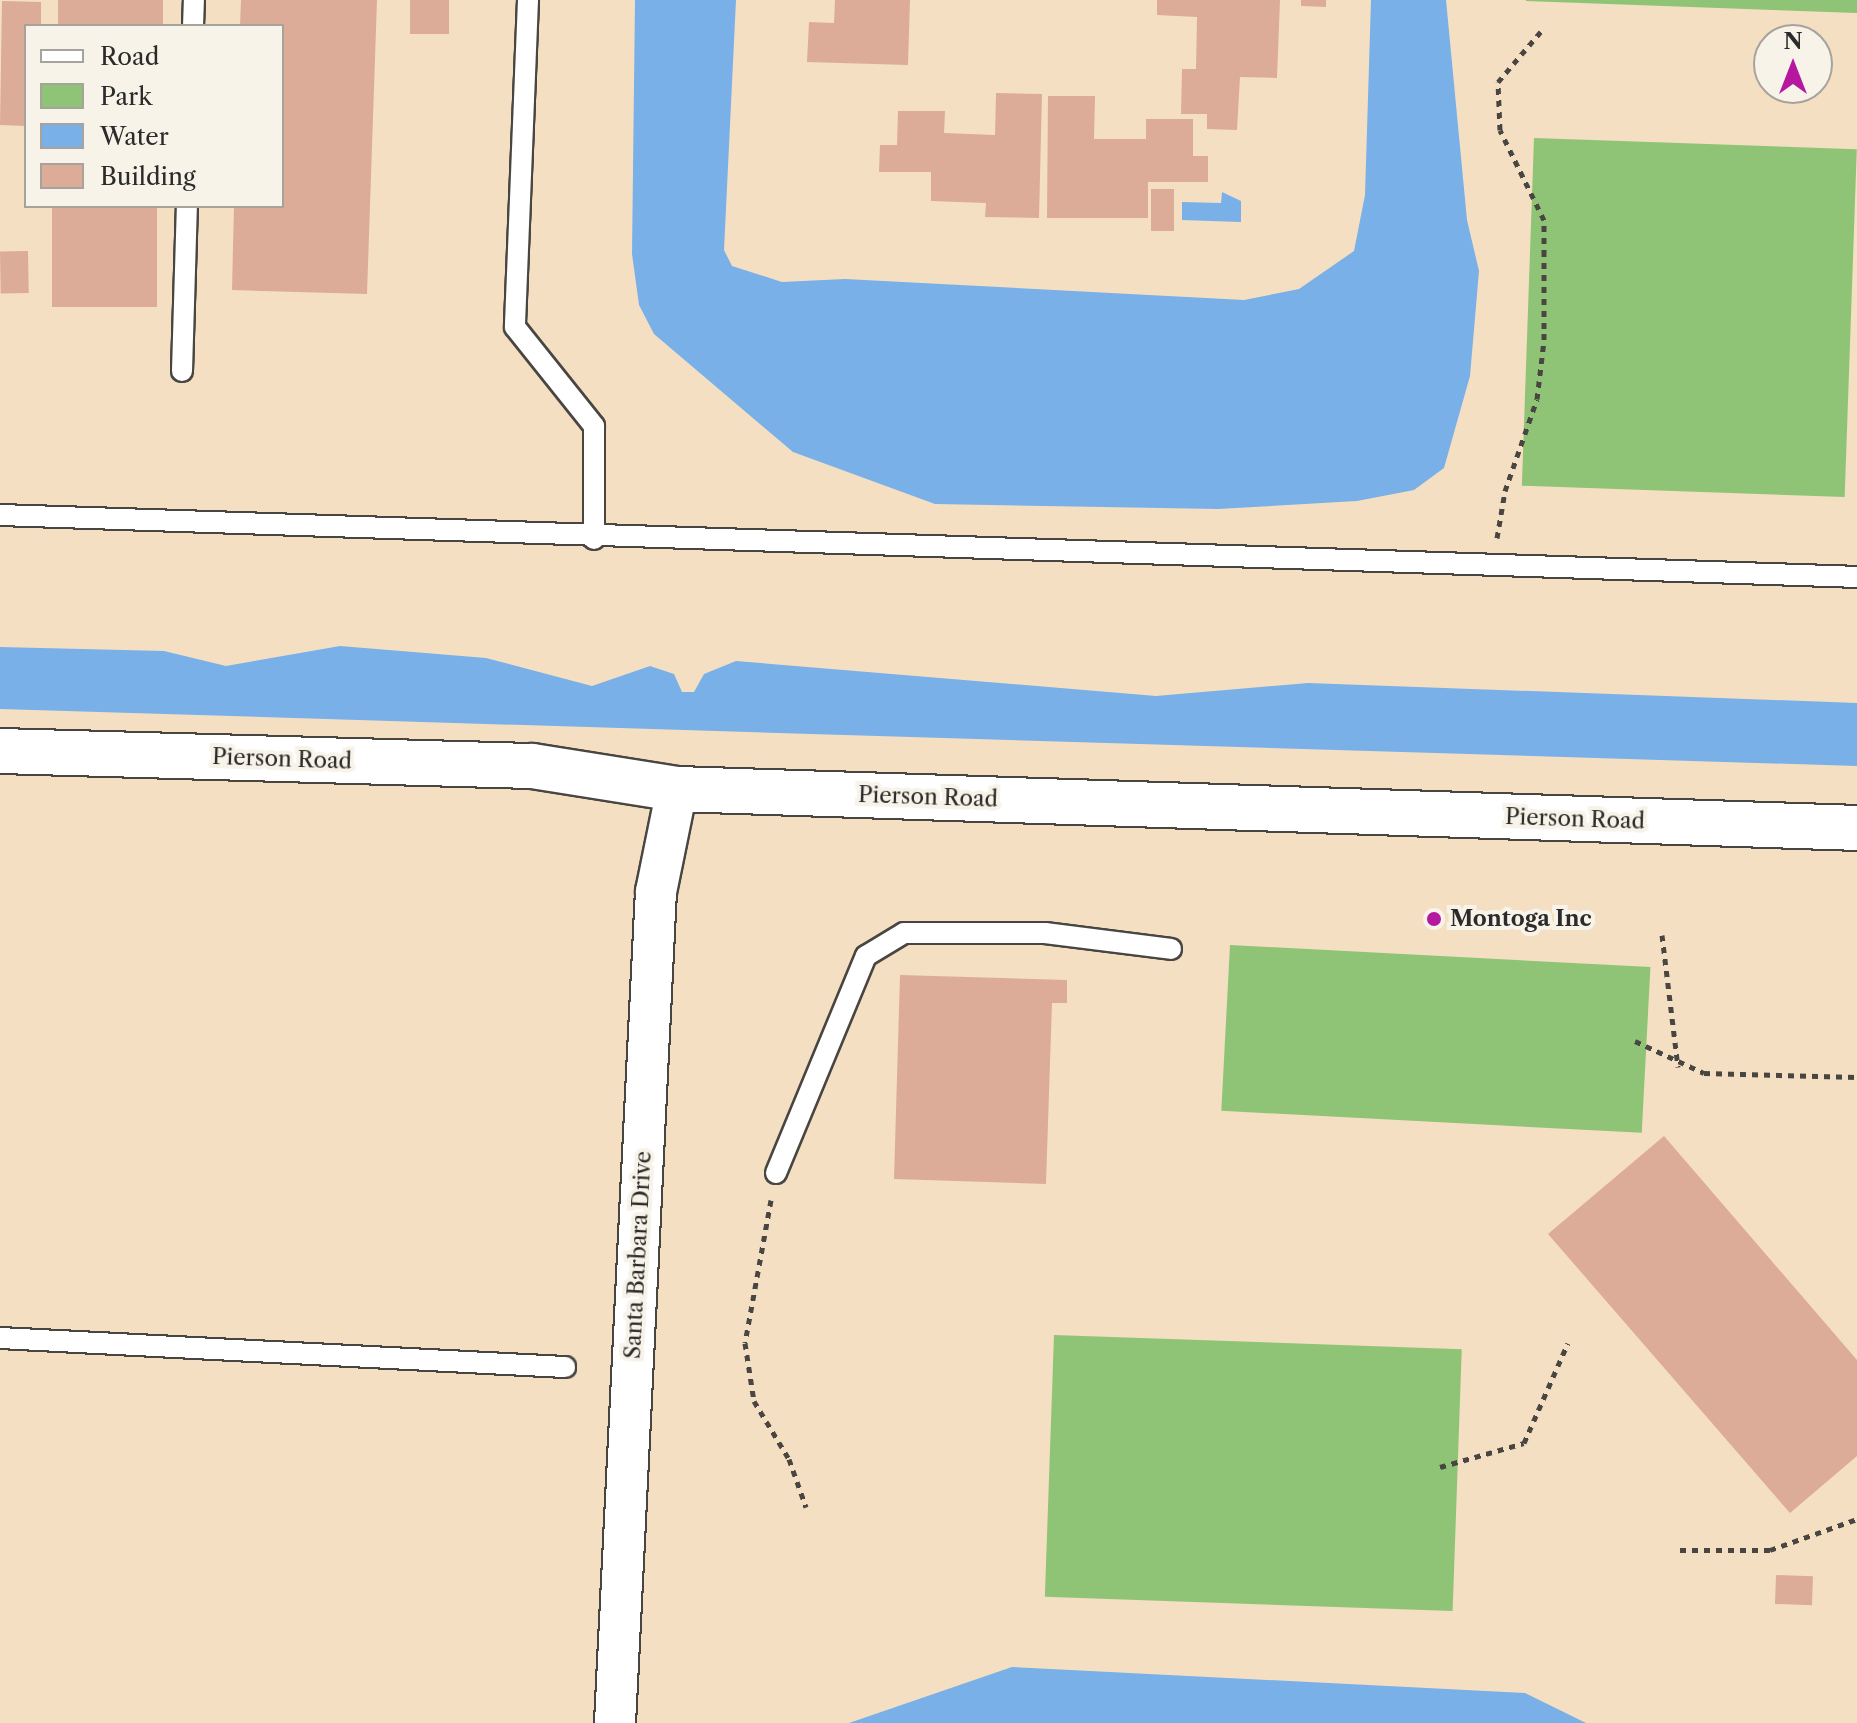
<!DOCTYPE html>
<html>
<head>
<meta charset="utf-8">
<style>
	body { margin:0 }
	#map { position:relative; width:1857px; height:1723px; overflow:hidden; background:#f4dfc3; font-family:"Libre Caslon Text",serif }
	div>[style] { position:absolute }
	.green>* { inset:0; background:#8fc476; transform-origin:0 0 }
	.water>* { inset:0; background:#79b0e8 }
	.building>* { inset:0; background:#dcac98; transform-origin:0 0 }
	.path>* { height:5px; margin-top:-2.5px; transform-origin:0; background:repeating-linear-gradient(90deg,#494642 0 6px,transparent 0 12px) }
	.roads { filter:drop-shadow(2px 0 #494642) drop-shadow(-2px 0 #494642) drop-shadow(0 2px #494642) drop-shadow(0 -2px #494642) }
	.service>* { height:20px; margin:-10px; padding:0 10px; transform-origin:10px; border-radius:10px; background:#fff }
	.minor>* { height:40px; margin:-20px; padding:0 20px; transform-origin:20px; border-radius:20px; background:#fff }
	.tertiary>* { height:44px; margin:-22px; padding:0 22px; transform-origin:22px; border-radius:22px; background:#fff }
	.dots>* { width:22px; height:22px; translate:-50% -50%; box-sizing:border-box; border:4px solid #f7f3e8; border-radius:50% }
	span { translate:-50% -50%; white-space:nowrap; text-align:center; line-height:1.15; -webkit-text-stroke:8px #f7f3e8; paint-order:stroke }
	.street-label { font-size:22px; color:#2b2b2b }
	.poi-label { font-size:22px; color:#2b2b2b; font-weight:700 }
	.left { translate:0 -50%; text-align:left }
	.legend { position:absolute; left:24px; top:24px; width:260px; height:184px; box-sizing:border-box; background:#f7f3e8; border:2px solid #a5a39c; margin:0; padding:10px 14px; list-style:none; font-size:24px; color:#2b2b2b }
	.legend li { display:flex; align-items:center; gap:16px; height:40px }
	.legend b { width:40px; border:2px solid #a5a39c }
	.north { position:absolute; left:1753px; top:24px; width:80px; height:80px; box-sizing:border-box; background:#f7f3e8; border:2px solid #a5a39c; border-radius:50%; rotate:0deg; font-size:22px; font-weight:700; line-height:32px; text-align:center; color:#2b2b2b }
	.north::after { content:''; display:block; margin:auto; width:28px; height:36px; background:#b5179e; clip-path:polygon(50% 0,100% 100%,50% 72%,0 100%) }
</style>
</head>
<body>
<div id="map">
	<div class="green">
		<i style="clip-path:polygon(1857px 0,1857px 13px,1526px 1px,1526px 0)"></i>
		<i style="left:1534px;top:138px;width:323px;height:348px;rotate:2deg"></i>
		<i style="left:1230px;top:945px;width:421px;height:166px;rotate:3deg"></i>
		<i style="left:1054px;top:1335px;width:408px;height:262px;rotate:2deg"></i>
	</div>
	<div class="water">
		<i style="clip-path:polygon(635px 0,736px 0,724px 250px,732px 266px,782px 282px,845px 279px,1244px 300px,1299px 289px,1354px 251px,1365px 195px,1371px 0,1446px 0,1467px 220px,1479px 271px,1470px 376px,1444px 468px,1414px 490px,1357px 501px,1218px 509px,935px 504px,793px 452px,654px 334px,639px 305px,632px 254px)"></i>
		<i style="clip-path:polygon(1222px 192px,1241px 201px,1241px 222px,1182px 220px,1182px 202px,1221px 203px)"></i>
		<i style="clip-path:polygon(340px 646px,486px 658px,592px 686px,650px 666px,674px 674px,682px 692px,694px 692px,704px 674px,736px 661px,1156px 696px,1308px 683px,1857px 703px,1857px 766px,0 709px,0 647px,164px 651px,226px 666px)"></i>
		<i style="clip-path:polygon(1012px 1667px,1525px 1693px,1586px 1723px,849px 1723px)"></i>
	</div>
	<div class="building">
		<i style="left:58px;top:0;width:105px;height:26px"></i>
		<i style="clip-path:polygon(241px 0,377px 0,367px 294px,232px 290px,234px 206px,282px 206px,282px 26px,240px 26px)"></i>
		<i style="left:410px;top:0;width:39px;height:34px"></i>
		<i style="clip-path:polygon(835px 0,910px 0,908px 65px,807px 62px,809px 22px,834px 23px)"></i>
		<i style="clip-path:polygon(1157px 0,1280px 0,1277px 78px,1240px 77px,1237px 130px,1207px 129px,1207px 114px,1181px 114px,1182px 69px,1196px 69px,1197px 17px,1157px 15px)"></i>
		<i style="clip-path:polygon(1301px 0,1326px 0,1326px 7px,1301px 6px)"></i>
		<i style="clip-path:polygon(2px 1px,41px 2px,41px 26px,26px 26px,26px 126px,0 125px)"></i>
		<i style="clip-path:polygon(996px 93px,1042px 94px,1039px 218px,985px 217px,986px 203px,931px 201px,931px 172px,879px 172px,880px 145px,897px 145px,898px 111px,945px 111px,944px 133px,995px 135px)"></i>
		<i style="clip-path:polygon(1048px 96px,1095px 96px,1094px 139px,1146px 139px,1146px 119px,1193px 119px,1193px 156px,1208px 156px,1208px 182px,1148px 182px,1148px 218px,1047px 218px)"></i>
		<i style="left:1151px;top:189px;width:23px;height:42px"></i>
		<i style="left:52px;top:206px;width:105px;height:101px"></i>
		<i style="left:28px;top:251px;width:42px;height:28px;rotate:89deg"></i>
		<i style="clip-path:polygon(900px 975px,1067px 980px,1067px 1003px,1052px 1003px,1046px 1184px,894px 1179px)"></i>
		<i style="clip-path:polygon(1664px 1136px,1857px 1360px,1857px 1456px,1790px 1513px,1548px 1234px)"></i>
		<i style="left:1776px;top:1575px;width:37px;height:29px;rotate:2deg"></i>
	</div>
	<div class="path">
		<i style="left:1497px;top:538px;width:48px;rotate:-80.3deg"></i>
		<i style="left:1505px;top:491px;width:97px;rotate:-70.8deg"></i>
		<i style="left:1537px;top:399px;width:59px;rotate:-83.2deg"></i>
		<i style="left:1544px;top:340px;width:120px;rotate:-90deg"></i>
		<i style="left:1544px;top:220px;width:100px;rotate:-116.1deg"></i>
		<i style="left:1500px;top:130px;width:48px;rotate:-92.4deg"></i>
		<i style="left:1498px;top:82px;width:70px;rotate:-49.7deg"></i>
		<i style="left:1662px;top:935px;width:133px;rotate:83.1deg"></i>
		<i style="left:1635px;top:1041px;width:76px;rotate:24.9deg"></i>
		<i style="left:1704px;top:1073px;width:153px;rotate:1.5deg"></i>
		<i style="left:771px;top:1200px;width:145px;rotate:100.3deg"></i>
		<i style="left:745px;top:1343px;width:59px;rotate:81.2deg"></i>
		<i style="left:754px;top:1401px;width:68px;rotate:58.9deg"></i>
		<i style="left:789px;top:1459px;width:51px;rotate:70.5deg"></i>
		<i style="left:1440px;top:1467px;width:87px;rotate:-15.9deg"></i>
		<i style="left:1524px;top:1443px;width:109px;rotate:-66.3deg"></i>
		<i style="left:1680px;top:1550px;width:90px"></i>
		<i style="left:1770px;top:1550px;width:92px;rotate:-19.6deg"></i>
	</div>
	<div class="roads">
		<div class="service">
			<i style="left:528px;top:0;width:327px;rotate:92.3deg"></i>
			<i style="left:515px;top:327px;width:127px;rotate:51.4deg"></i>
			<i style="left:594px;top:426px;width:113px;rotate:90deg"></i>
			<i style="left:193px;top:26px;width:26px;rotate:-88deg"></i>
			<i style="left:182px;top:371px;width:165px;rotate:-88.3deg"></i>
			<i style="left:0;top:515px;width:1858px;rotate:1.91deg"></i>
			<i style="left:776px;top:1173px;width:235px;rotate:-67.5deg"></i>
			<i style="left:866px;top:956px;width:44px;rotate:-31.2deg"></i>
			<i style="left:904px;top:933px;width:141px"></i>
			<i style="left:1045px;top:933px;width:127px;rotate:7.2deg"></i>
			<i style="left:0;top:1338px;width:566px;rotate:2.94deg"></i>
		</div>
		<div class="minor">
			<i style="left:615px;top:1723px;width:832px;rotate:-87.18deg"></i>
			<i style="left:656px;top:892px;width:105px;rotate:-78.5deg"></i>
		</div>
		<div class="tertiary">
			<i style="left:0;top:751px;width:532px;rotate:1.62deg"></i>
			<i style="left:532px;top:766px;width:147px;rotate:9deg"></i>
			<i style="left:677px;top:789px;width:1181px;rotate:1.89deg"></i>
		</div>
	</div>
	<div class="dots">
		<i style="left:1434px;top:919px;background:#b5179e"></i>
	</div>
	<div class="street-label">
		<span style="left:282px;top:759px;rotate:2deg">Pierson Road</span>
		<span style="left:928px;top:797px;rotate:2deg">Pierson Road</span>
		<span style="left:1575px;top:819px;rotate:2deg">Pierson Road</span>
		<span style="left:638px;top:1255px;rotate:-87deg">Santa Barbara Drive</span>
	</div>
	<div class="poi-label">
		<span class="left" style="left:1450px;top:919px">Montoga Inc</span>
	</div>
	<ul class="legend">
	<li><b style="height:10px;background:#fff"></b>Road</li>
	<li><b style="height:22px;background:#8fc476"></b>Park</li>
	<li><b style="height:22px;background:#79b0e8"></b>Water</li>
	<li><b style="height:22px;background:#dcac98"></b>Building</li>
	</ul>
	<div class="north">N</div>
</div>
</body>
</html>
